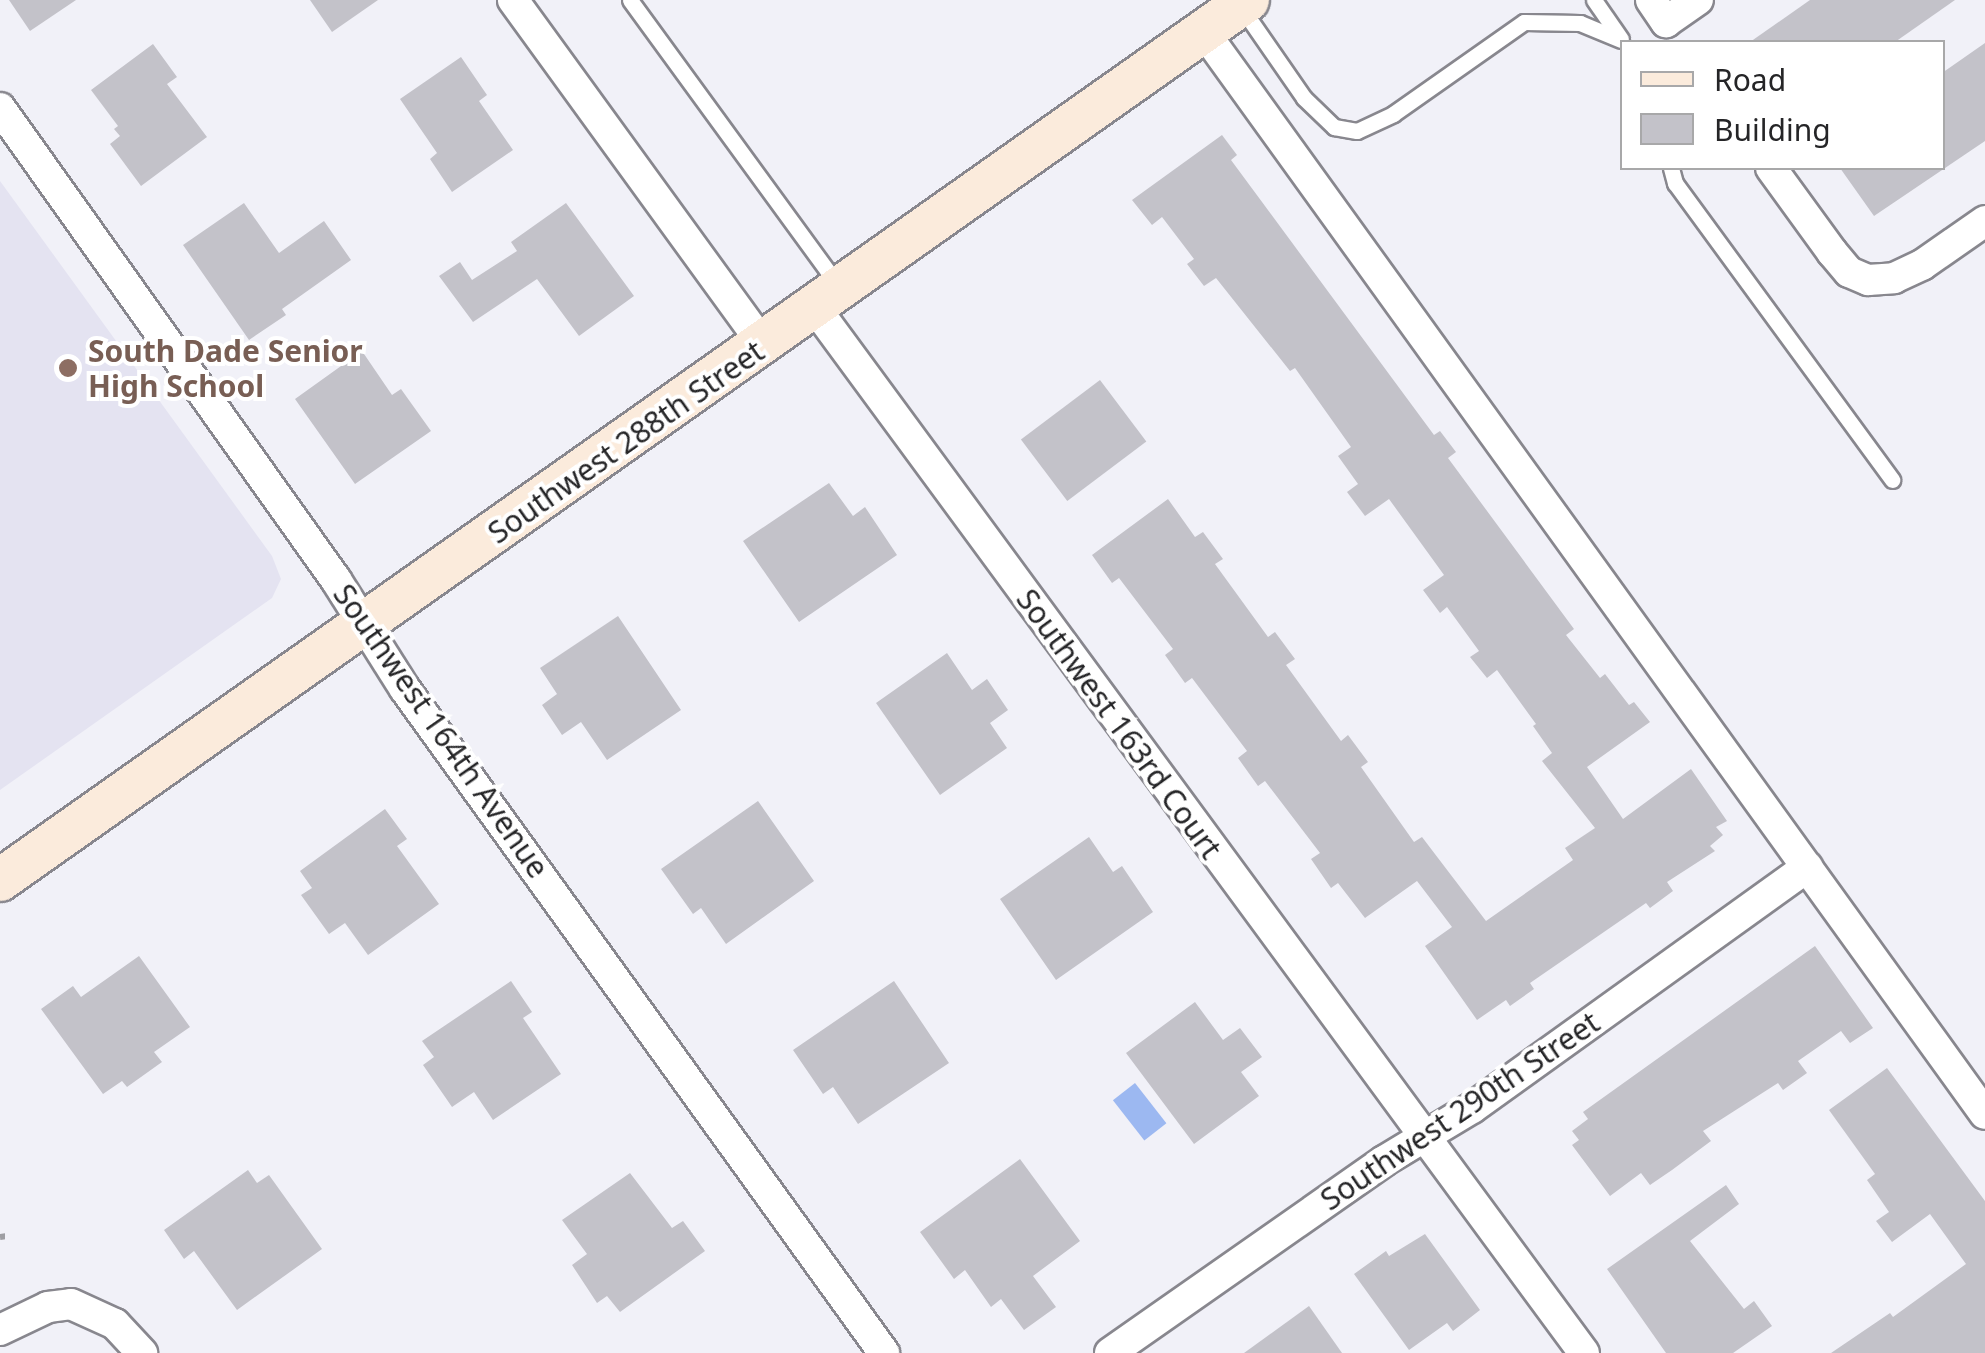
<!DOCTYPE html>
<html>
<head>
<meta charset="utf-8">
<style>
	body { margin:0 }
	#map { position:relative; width:1985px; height:1353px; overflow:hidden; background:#f1f1f8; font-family:"Noto Sans",sans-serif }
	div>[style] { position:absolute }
	.built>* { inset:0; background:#e4e3f1 }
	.water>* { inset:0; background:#9cb8f1; transform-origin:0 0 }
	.building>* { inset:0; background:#c3c2c9; transform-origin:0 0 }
	.path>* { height:6px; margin-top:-3px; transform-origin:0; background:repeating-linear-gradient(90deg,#9e9ea3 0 5px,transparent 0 10px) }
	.roads { filter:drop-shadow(2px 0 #88878e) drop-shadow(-2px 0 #88878e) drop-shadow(0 2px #88878e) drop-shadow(0 -2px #88878e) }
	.lane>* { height:15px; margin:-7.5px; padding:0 7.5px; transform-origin:7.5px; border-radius:7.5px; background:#fff }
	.street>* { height:30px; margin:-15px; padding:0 15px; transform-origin:15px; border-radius:15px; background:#fff }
	.secondary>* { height:42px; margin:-21px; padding:0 21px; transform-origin:21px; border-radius:21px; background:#fbebdc }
	.dots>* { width:28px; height:28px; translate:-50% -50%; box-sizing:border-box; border:5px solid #fff; border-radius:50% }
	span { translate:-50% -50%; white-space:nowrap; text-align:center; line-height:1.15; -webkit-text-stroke:8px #fff; paint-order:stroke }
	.education-label { font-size:30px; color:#785e54; font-weight:700 }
	.left { translate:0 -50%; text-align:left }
	.street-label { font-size:30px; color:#252527 }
	.legend { position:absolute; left:1620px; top:40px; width:325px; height:130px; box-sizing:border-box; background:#fff; border:2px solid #a8a8a9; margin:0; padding:12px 18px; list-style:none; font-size:30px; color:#252527 }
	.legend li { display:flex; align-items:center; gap:20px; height:50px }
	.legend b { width:50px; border:2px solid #a8a8a9 }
</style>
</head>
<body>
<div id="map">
	<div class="built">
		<i style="clip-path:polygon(0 181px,272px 556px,281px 579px,272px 598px,0 790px)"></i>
	</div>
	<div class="water">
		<i style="left:1135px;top:1083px;width:51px;height:28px;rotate:52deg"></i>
	</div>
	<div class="building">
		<i style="clip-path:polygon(9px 0,76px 0,30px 31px)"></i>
		<i style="clip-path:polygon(310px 0,378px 0,332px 32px)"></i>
		<i style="clip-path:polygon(1810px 0,1955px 0,1895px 42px,1750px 42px)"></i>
		<i style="clip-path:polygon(1985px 43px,1985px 141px,1874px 216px,1840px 168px,1942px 168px,1942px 73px)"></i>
		<i style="clip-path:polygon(153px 44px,177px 77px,167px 84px,207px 137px,141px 186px,110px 144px,120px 136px,114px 129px,118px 126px,91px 90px)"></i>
		<i style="clip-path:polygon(461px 57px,487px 95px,479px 101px,513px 150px,452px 192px,430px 159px,437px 153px,400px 99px)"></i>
		<i style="clip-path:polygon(1222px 135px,1237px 155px,1231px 160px,1434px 435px,1440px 431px,1456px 452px,1448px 458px,1574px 629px,1566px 635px,1600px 678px,1605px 674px,1629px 705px,1634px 702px,1650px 722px,1587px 767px,1623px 819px,1691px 769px,1727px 821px,1716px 827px,1723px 835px,1710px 846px,1715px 851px,1667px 882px,1673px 891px,1650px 908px,1646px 903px,1530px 983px,1534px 989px,1510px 1006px,1506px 1000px,1477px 1020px,1425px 946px,1452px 927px,1417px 881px,1365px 918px,1338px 883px,1331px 888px,1311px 859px,1320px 853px,1265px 781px,1258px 786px,1238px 758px,1247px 751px,1192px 678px,1185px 683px,1165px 655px,1173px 649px,1119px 578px,1112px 583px,1092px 555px,1168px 499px,1195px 537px,1203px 532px,1223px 559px,1215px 564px,1268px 637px,1275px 632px,1295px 659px,1286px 665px,1341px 741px,1348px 735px,1368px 762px,1361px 767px,1414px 842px,1422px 837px,1486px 921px,1573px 860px,1565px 848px,1595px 828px,1542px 761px,1552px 753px,1533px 726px,1536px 724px,1497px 670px,1487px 678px,1470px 657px,1479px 651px,1447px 607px,1440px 613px,1423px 590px,1444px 575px,1389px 499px,1365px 516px,1347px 492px,1358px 484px,1338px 456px,1351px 447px,1295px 368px,1290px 371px,1216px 278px,1204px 286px,1187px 264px,1194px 259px,1162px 217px,1152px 225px,1132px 200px)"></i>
		<i style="clip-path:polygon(244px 203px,279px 253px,324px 221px,351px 260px,282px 309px,286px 315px,249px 340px,183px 245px)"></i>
		<i style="clip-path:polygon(566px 203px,634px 296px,579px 336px,537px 279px,473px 322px,439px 276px,460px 262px,472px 280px,517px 251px,511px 242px)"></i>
		<i style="clip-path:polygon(362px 351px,392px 395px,401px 389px,431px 431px,355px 484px,295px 399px)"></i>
		<i style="left:1100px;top:380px;width:77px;height:99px;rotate:53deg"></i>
		<i style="clip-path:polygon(829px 483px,853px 516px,865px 507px,897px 555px,799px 622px,743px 541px)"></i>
		<i style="clip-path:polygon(618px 616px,681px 710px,607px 760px,581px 722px,562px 735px,542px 705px,557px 694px,540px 668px)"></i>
		<i style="clip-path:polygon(947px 653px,972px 690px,987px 679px,1008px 710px,990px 723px,1007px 748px,940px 795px,876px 703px)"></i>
		<i style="clip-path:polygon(758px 801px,814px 881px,726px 944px,701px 908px,693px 914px,661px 869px)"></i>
		<i style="clip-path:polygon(385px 809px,407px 839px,397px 846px,439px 904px,368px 955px,345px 923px,329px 934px,301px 895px,312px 888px,300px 871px)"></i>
		<i style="clip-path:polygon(1089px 837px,1113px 872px,1122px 866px,1153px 912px,1056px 980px,1000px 899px)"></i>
		<i style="clip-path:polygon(1815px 946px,1873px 1028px,1850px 1043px,1841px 1031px,1798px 1061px,1807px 1073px,1783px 1090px,1778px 1083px,1703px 1131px,1711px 1141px,1672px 1170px,1650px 1185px,1641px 1173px,1610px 1196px,1572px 1145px,1579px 1140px,1572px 1131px,1588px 1119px,1583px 1112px)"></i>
		<i style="clip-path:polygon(139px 956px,190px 1027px,154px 1052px,162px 1062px,127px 1087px,122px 1081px,103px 1094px,41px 1009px,73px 986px,81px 997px)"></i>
		<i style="clip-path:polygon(511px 981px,532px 1012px,523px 1018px,561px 1074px,493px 1120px,474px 1092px,452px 1107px,423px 1065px,434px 1057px,422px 1041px)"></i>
		<i style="clip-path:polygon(894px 981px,949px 1063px,858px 1124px,833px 1087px,823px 1094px,793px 1050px)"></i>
		<i style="clip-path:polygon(1195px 1002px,1223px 1040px,1240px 1028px,1262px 1057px,1241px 1072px,1259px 1096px,1194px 1144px,1126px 1053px)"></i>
		<i style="clip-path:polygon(1887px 1068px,1985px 1201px,1985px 1353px,1831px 1353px,1890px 1313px,1893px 1317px,1966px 1264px,1930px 1214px,1892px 1242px,1876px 1221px,1889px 1212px,1867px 1180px,1875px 1174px,1829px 1110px)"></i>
		<i style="clip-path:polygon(1020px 1159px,1080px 1241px,1033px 1276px,1056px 1307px,1024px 1330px,1001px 1299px,991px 1307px,965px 1270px,954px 1279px,920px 1232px)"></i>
		<i style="clip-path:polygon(248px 1170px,257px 1183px,269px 1175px,322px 1249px,237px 1310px,194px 1251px,184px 1259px,164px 1230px)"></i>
		<i style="clip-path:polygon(630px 1173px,672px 1228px,683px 1221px,705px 1251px,620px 1312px,607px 1296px,597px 1303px,572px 1265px,587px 1254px,562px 1220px)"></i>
		<i style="clip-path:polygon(1726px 1185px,1739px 1204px,1690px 1241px,1744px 1309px,1754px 1301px,1772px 1326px,1733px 1353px,1666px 1353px,1607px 1269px)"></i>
		<i style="clip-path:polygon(1425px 1234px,1480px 1310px,1453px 1331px,1447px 1323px,1409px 1350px,1354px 1274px,1386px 1251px,1389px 1256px)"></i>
		<i style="clip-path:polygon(1309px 1306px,1342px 1353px,1244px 1353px)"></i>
	</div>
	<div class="path">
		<i style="left:0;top:1237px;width:7px;rotate:-8deg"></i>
	</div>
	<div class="roads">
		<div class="lane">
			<i style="left:630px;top:0;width:351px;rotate:53.9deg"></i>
			<i style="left:1594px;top:0;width:47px;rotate:55.3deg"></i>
			<i style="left:1241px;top:7px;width:111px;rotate:55.3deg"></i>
			<i style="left:1304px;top:98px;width:42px;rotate:44deg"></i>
			<i style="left:1334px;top:127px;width:23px;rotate:10deg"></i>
			<i style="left:1357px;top:131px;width:40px;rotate:-25deg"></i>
			<i style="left:1393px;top:114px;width:160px;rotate:-35.1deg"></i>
			<i style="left:1524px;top:22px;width:56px;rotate:1deg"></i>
			<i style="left:1580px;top:23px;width:44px;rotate:22.5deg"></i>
			<i style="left:1671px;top:168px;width:16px;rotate:75deg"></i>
			<i style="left:1675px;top:183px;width:368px;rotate:53.8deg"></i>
		</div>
		<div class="street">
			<i style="left:513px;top:0;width:427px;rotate:54deg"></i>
			<i style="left:1651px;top:0;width:27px;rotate:56deg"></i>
			<i style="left:1666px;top:22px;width:39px;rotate:-35deg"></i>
			<i style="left:1204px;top:32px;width:1334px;rotate:54.18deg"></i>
			<i style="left:0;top:108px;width:579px;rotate:54.55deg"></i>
			<i style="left:336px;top:580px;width:129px;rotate:57.7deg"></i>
			<i style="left:405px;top:689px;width:819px;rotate:54.19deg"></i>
			<i style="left:1771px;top:168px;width:104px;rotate:54deg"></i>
			<i style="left:1832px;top:252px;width:26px;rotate:50deg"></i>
			<i style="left:1849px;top:272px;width:21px;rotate:23deg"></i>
			<i style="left:1868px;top:280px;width:26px;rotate:-4deg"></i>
			<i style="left:1894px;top:278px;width:31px;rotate:-25deg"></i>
			<i style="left:1922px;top:265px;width:77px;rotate:-34.9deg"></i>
			<i style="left:816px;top:309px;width:1296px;rotate:53.66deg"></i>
			<i style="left:0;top:1330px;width:53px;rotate:-25.6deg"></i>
			<i style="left:48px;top:1307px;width:23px;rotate:-7deg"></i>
			<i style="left:71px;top:1304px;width:48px;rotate:24.4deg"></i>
			<i style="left:115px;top:1324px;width:40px;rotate:47deg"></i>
			<i style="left:1110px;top:1353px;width:335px;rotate:-35deg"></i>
			<i style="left:1384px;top:1161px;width:103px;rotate:-31.1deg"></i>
			<i style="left:1472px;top:1108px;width:413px;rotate:-35.7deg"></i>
		</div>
		<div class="secondary">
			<i style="left:0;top:880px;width:1527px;rotate:-35.19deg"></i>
		</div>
	</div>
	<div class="dots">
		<i style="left:68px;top:368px;background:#8d6e63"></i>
	</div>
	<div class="education-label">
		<span class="left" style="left:88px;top:368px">South Dade Senior<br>High School</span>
	</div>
	<div class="street-label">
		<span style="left:626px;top:442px;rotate:-35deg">Southwest 288th Street</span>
		<span style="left:1119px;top:724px;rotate:54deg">Southwest 163rd Court</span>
		<span style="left:441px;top:731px;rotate:55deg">Southwest 164th Avenue</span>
		<span style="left:1460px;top:1111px;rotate:-34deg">Southwest 290th Street</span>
	</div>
	<ul class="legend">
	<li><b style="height:12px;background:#fbebdc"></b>Road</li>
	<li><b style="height:28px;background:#c3c2c9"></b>Building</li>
	</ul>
</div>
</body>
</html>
